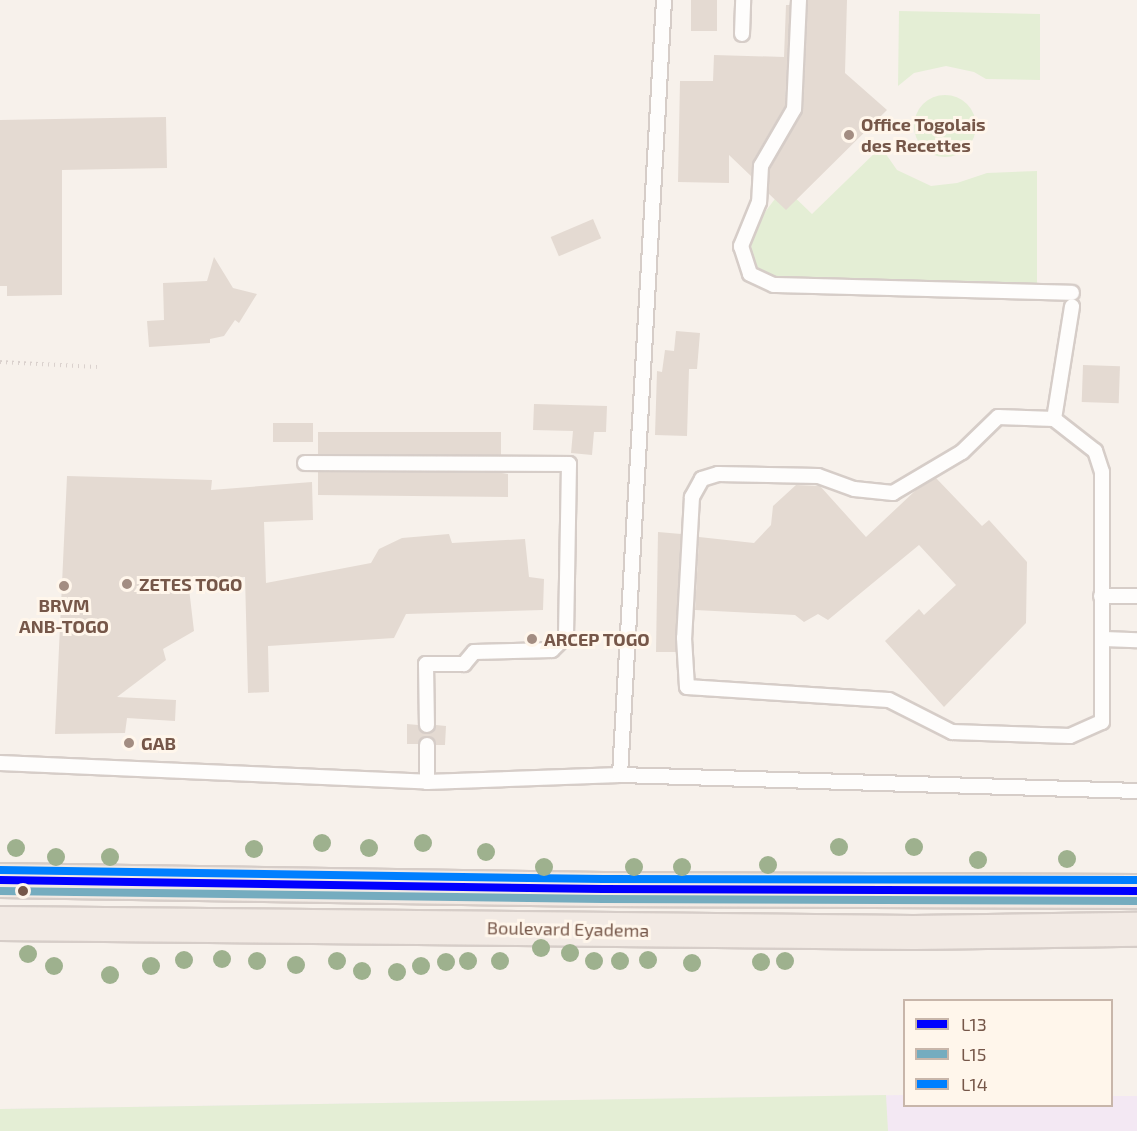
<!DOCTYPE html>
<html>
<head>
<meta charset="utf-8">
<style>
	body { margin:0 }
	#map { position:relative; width:1137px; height:1131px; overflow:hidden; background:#f7f1eb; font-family:"Exo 2",sans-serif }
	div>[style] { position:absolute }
	.education>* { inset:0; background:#f3e8f3 }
	.green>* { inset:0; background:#e4eed5 }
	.round { border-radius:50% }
	.building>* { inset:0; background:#e4dad2; transform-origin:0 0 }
	.path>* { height:4px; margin-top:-2px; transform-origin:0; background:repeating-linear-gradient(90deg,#dad1cd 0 1.5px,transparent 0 6px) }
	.roads { filter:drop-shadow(2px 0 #d6cdc8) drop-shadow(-2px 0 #d6cdc8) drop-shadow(0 2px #d6cdc8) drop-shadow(0 -2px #d6cdc8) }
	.service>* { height:14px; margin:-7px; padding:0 7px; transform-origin:7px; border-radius:7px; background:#fefdfc }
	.trunk>* { height:33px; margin:-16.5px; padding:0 16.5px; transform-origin:16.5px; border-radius:16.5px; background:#f2eae4 }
	.bus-1>* { height:8px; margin:-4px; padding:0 4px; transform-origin:4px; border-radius:4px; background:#00f }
	.bus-2>* { height:8px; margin:-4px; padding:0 4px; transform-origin:4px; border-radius:4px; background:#75acbf }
	.bus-3>* { height:8px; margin:-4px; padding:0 4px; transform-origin:4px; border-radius:4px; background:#007fff }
	.trees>* { width:18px; height:18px; margin:-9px; border-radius:50%; background:#9eb18e }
	.dots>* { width:16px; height:16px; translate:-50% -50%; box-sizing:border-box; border:3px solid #fff6eb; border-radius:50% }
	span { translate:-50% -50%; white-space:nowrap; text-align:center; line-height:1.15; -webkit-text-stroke:6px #fff6eb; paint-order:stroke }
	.poi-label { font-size:18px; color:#765749; font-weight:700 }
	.left { translate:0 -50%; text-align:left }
	.street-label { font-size:18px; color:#765749 }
	.legend { position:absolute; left:903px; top:999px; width:210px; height:108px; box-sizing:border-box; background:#fff6eb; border:2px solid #c8b6aa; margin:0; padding:8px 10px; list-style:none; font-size:18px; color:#765749 }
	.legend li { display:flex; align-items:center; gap:12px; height:30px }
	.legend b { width:30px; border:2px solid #c8b6aa }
</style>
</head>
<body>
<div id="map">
	<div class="education">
		<i style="clip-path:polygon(904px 1095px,904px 1106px,1112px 1106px,1112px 1096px,1137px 1096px,1137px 1131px,0 1131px,0 1109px)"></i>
	</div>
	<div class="green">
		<i style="clip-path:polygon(899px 11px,1040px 14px,1040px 80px,986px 79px,974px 72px,946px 66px,914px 73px,898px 86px)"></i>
		<i class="round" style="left:914px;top:95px;width:62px;height:62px"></i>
		<i style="clip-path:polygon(881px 147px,897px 170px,931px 186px,957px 183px,987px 173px,1037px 171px,1037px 284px,776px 279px,761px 272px,752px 258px,751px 243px,765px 212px,784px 187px,812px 214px)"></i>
		<i style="clip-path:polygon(886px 1095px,888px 1131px,0 1131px,0 1109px)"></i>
	</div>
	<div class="building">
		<i style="left:691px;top:0;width:26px;height:31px"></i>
		<i style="clip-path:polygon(808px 0,847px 0,845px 73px,887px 110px,786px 210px,768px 193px,770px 169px,803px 110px)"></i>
		<i style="clip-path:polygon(786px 5px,790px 5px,785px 106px,753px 161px,751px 176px,729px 155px,729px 183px,678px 182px,680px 81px,713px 81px,714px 55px,784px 57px)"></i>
		<i style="clip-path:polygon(166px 117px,167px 168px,62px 170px,62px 295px,7px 296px,7px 286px,0 286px,0 120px)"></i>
		<i style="left:593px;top:219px;width:21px;height:46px;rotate:67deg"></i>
		<i style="clip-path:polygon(214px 257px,233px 288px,257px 294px,239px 323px,235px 320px,224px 336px,210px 339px,210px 343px,149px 347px,147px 321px,164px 320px,163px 283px,207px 281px)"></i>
		<i style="clip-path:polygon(676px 331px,700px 333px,697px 369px,689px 369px,687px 436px,655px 435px,657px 371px,662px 372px,665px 350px,674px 351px)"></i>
		<i style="left:1083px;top:365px;width:37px;height:37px;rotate:2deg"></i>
		<i style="clip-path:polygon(534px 404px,607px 406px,606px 432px,594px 432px,592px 455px,571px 453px,573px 431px,533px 430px)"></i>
		<i style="left:273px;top:423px;width:40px;height:19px"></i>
		<i style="left:501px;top:432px;width:23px;height:183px;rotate:90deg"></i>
		<i style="clip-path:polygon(318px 472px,502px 473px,508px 474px,508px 497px,318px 495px)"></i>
		<i style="clip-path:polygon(67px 476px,212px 480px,211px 490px,312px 482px,313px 520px,264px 522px,266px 583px,371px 563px,379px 549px,402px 538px,449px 534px,452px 543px,525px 539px,529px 577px,544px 579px,543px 610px,406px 614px,394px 638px,268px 646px,269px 692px,248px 693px,245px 577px,188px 580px,194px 631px,163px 649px,166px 660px,117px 697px,176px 700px,175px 721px,127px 718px,125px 733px,55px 734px)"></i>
		<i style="clip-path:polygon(936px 478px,982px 526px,989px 520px,1027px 562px,1026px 623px,944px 707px,885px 641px,919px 609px,924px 615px,956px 585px,919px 545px,828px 620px,818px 614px,804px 622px,795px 615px,695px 610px,699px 537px,754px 543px,771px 525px,773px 506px,796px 485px,820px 486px,866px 537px,916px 490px)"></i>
		<i style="clip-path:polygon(658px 532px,681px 534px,676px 652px,656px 652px)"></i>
		<i style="clip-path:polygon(407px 724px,418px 725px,427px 734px,436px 725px,446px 726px,445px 745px,436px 745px,428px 736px,418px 744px,407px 744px)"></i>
	</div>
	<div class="path">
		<i style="left:0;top:362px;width:97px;rotate:3deg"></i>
	</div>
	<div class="roads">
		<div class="service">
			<i style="left:799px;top:0;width:109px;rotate:92.6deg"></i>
			<i style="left:794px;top:109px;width:66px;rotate:120.1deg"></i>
			<i style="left:761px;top:166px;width:36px;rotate:93deg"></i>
			<i style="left:759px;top:202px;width:48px;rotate:112.2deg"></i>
			<i style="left:741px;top:246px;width:29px;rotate:72deg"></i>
			<i style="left:750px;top:274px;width:26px;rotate:25deg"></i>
			<i style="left:774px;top:285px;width:298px;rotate:1.5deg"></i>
			<i style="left:742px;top:34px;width:34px;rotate:-88deg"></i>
			<i style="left:1054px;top:419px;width:56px;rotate:-178deg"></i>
			<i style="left:998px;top:417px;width:50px;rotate:135.8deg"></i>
			<i style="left:962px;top:452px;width:80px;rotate:149.3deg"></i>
			<i style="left:893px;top:493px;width:39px;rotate:-174deg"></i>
			<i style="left:854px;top:489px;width:38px;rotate:-160deg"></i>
			<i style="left:818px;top:476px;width:100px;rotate:-178.9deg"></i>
			<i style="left:718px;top:474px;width:17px;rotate:163deg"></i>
			<i style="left:702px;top:479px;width:21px;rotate:119deg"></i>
			<i style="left:692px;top:497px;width:141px;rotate:93.2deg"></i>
			<i style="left:684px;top:638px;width:49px;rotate:86.5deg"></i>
			<i style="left:687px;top:687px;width:202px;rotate:3.7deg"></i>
			<i style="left:889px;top:700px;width:71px;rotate:26.9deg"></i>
			<i style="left:952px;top:732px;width:118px;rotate:1.9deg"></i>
			<i style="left:1070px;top:736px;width:35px;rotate:-24deg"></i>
			<i style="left:1102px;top:722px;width:250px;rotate:-90deg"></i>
			<i style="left:1102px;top:472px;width:22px;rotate:-108deg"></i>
			<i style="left:1095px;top:451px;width:52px;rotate:-142deg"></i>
			<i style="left:1054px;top:419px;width:114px;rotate:-80.9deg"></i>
			<i style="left:305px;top:463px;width:264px;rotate:0.2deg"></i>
			<i style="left:569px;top:464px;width:172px;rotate:91deg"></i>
			<i style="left:566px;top:636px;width:20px;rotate:135deg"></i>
			<i style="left:552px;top:650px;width:78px;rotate:178.5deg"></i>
			<i style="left:474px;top:652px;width:16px;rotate:130deg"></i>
			<i style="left:464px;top:664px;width:38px;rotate:180deg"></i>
			<i style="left:426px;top:664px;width:61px;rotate:89.1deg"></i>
			<i style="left:1101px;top:596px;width:36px"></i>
			<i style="left:1104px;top:639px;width:33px;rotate:2deg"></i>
			<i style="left:427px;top:745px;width:37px;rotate:90deg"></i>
			<i style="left:0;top:763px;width:427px;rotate:2.5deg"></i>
			<i style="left:427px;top:782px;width:193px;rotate:-2.1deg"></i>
			<i style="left:620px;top:775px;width:517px;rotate:1.77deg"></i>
			<i style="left:620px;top:775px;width:776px;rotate:-86.75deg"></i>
		</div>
		<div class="trunk">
			<i style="left:0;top:880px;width:603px;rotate:0.86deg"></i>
			<i style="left:603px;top:889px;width:534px;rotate:0.21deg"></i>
			<i style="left:0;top:923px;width:913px;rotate:0.56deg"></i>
			<i style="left:913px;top:932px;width:224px;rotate:-0.8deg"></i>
		</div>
	</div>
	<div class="bus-1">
		<i style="left:0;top:880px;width:603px;rotate:0.86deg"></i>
		<i style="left:603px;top:889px;width:534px;rotate:0.21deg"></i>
	</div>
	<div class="bus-2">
		<i style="left:0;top:891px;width:603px;rotate:0.76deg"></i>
		<i style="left:603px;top:899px;width:534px;rotate:0.21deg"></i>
	</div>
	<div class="bus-3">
		<i style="left:0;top:870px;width:603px;rotate:0.86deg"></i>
		<i style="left:603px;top:879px;width:534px;rotate:0.11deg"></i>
	</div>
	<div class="trees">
		<i style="left:322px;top:843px"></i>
		<i style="left:423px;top:843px"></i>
		<i style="left:839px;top:847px"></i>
		<i style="left:914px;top:847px"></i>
		<i style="left:16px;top:848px"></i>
		<i style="left:369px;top:848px"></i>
		<i style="left:254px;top:849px"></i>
		<i style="left:486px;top:852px"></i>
		<i style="left:56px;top:857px"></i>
		<i style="left:110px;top:857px"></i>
		<i style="left:1067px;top:859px"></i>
		<i style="left:978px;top:860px"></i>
		<i style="left:768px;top:865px"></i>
		<i style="left:544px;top:867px"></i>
		<i style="left:634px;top:867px"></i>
		<i style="left:682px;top:867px"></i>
		<i style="left:541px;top:948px"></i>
		<i style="left:570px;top:953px"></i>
		<i style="left:28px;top:954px"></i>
		<i style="left:222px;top:959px"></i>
		<i style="left:184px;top:960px"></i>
		<i style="left:648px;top:960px"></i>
		<i style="left:257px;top:961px"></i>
		<i style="left:337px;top:961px"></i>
		<i style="left:468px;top:961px"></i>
		<i style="left:500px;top:961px"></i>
		<i style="left:594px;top:961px"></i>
		<i style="left:620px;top:961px"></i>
		<i style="left:785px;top:961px"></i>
		<i style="left:446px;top:962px"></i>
		<i style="left:761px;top:962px"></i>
		<i style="left:692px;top:963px"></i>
		<i style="left:296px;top:965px"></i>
		<i style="left:54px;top:966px"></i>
		<i style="left:151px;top:966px"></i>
		<i style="left:421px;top:966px"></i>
		<i style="left:362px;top:971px"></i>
		<i style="left:397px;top:972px"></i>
		<i style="left:110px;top:975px"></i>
	</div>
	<div class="dots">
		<i style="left:849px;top:135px;background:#a38d82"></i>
		<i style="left:127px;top:584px;background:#a38d82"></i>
		<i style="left:64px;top:586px;background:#a38d82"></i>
		<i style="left:532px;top:639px;background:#a38d82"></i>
		<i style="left:129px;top:743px;background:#a38d82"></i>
		<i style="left:23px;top:891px;background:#765749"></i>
	</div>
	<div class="poi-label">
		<span class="left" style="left:861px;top:135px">Office Togolais<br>des Recettes</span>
		<span class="left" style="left:139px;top:584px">ZETES TOGO</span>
		<span style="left:64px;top:616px">BRVM<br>ANB-TOGO</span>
		<span class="left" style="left:544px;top:639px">ARCEP TOGO</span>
		<span class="left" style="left:141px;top:743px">GAB</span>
	</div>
	<div class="street-label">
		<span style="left:568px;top:929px;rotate:1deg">Boulevard Eyadema</span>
	</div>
	<ul class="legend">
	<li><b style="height:8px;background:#00f"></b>L13</li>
	<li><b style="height:8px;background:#75acbf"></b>L15</li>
	<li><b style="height:8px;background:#007fff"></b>L14</li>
	</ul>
</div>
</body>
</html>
